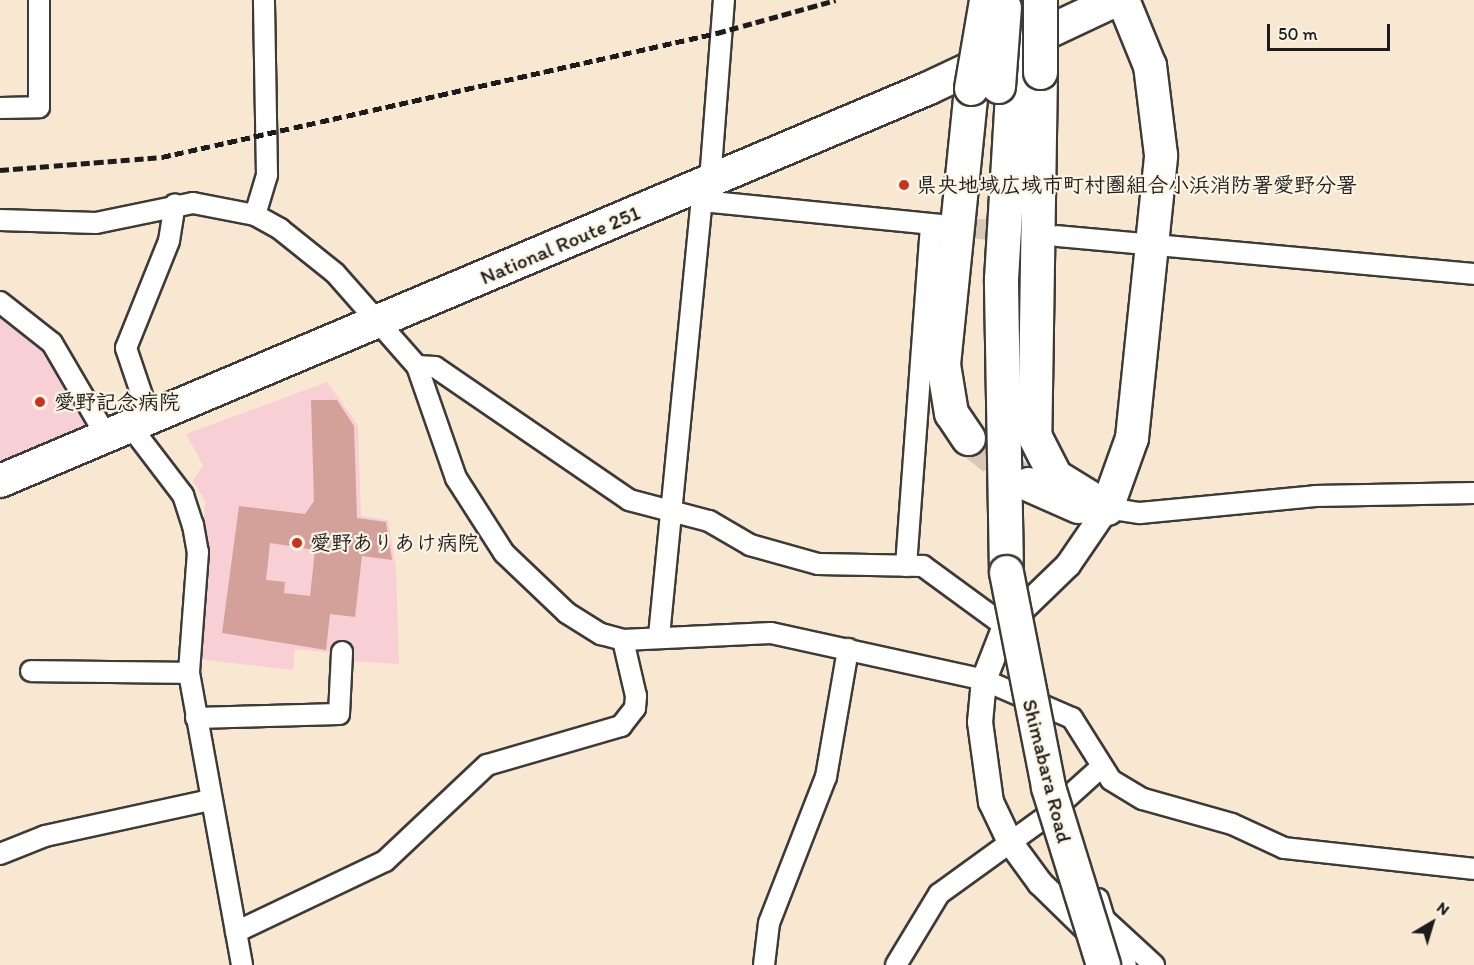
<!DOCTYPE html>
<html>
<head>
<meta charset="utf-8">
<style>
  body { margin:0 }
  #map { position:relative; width:1474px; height:965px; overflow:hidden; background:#f8e8d1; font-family:Itim,"Klee One",sans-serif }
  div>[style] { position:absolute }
  .built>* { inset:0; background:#f7cfd5 }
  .building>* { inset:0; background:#d3a199 }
  .minor-tunnel>* { height:20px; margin-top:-10px; transform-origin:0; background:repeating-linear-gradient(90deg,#d7c9b6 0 20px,transparent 0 30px) }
  .motorway-tunnel>* { height:33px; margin-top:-16.5px; transform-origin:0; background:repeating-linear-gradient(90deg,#d7c9b6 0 33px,transparent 0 49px) }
  .roads { filter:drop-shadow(2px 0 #3d3b37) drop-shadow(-2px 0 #3d3b37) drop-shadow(0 2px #3d3b37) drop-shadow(0 -2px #3d3b37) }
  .minor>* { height:20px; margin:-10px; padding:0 10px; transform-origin:10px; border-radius:10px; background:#fff }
  .tertiary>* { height:24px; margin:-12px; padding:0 12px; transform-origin:12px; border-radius:12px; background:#fff }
  .trunk>* { height:32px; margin:-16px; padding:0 16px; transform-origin:16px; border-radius:16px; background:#fff }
  .motorway>* { height:33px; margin:-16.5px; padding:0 16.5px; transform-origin:16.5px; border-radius:16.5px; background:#fff }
  .rail>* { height:4.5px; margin-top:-2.25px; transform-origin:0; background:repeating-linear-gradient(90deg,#1c1c1c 0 9px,transparent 0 13.5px) }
  .bridges { filter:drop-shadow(2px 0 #3d3b37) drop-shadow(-2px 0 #3d3b37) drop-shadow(0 2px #3d3b37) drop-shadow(0 -2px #3d3b37) }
  .motorway-bridge>* { height:33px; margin:-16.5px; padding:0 16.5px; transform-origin:16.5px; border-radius:16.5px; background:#fff }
  .dots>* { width:16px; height:16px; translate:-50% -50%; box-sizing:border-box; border:3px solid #fcf5e5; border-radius:50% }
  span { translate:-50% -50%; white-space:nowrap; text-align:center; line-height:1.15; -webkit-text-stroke:4.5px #fcf5e5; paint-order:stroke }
  .poi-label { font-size:21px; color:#1c1c1c; font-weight:700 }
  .left { translate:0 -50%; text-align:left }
  .street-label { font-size:21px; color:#1c1c1c }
  .north { position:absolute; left:1402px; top:893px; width:60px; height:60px; -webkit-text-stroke:4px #fcf5e5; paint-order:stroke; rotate:38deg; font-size:16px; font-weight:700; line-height:24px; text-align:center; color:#1c1c1c }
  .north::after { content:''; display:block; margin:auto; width:21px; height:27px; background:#1c1c1c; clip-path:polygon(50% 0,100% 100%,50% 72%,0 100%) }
  .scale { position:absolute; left:1267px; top:24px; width:123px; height:27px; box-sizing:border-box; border:3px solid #1c1c1c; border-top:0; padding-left:8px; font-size:18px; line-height:21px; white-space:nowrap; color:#1c1c1c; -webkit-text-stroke:4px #fcf5e5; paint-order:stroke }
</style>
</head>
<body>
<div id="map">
  <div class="built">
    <i style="clip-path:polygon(0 314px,43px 346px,94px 431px,0 468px)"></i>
    <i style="clip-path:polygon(327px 382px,358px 425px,361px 516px,388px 520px,396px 567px,399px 664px,347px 661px,347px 654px,295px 649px,293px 670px,197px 659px,205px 501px,193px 481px,203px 465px,186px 434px)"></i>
  </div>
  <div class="building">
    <i style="clip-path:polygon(evenodd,311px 400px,337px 400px,354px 426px,357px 518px,386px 522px,392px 560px,362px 556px,355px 617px,330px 614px,326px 650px,222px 633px,239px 506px,305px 514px,314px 501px,311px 400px,270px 543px,315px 550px,310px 596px,284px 593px,285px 582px,266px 580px,270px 543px)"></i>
  </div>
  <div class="minor-tunnel">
    <i style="left:946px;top:226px;width:67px;rotate:5.1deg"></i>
  </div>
  <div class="motorway-tunnel">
    <i style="left:968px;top:438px;width:71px;rotate:38.2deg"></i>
  </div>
  <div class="roads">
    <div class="minor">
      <i style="left:0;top:108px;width:39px;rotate:-1deg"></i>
      <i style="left:39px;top:107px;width:107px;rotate:-90deg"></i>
      <i style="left:710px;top:181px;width:182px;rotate:-85.6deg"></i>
      <i style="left:702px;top:201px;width:240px;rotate:5.7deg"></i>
      <i style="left:255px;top:215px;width:42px;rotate:-73.3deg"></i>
      <i style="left:267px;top:175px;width:175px;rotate:-91deg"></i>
      <i style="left:0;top:220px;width:96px;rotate:1.8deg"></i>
      <i style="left:96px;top:223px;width:99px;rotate:-11.7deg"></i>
      <i style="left:193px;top:203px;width:63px;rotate:11deg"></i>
      <i style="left:255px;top:215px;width:29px;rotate:29deg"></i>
      <i style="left:280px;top:229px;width:70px;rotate:38.7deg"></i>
      <i style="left:335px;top:273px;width:124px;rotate:48.6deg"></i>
      <i style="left:417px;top:366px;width:119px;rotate:70.8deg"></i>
      <i style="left:456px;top:478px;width:89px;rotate:57.4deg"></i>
      <i style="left:504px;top:553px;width:87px;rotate:43.6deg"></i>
      <i style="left:567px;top:613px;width:40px;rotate:32deg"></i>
      <i style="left:601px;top:634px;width:23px;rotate:15deg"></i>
      <i style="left:623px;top:640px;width:148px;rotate:-2.7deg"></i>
      <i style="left:771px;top:633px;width:218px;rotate:12.4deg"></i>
      <i style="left:984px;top:680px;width:96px;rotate:23.4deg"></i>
      <i style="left:1072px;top:718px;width:73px;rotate:57.8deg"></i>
      <i style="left:1111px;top:780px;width:37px;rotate:31deg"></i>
      <i style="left:1143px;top:799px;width:92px;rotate:15.7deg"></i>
      <i style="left:1232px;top:824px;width:57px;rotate:24.8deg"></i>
      <i style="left:1284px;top:848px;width:191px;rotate:6.3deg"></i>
      <i style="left:1057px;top:236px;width:419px;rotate:5.2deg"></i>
      <i style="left:0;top:302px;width:66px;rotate:38.3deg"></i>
      <i style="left:52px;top:343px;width:109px;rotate:59.7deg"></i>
      <i style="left:417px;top:366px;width:18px;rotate:3deg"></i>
      <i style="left:435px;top:367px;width:235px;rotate:34.4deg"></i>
      <i style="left:629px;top:500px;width:83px;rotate:14.7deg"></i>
      <i style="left:709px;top:521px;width:48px;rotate:30.3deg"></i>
      <i style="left:750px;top:545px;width:71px;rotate:15.6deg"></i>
      <i style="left:818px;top:564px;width:105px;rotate:1.1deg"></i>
      <i style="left:923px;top:566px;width:102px;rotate:36.2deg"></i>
      <i style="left:150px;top:419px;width:75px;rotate:-108.7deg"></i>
      <i style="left:126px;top:348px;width:115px;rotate:-68.1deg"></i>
      <i style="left:169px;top:241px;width:37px;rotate:-81deg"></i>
      <i style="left:131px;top:427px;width:86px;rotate:52.6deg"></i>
      <i style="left:183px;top:495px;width:32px;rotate:72deg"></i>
      <i style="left:193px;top:525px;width:27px;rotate:80deg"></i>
      <i style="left:198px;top:552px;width:121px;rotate:94.3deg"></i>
      <i style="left:189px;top:673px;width:297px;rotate:79.7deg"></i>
      <i style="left:1107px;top:508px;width:33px;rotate:9deg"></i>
      <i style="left:1140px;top:513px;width:176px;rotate:-5.5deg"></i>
      <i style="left:1315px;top:496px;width:159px;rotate:-1.1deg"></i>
      <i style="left:906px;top:566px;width:342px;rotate:-85.8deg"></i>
      <i style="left:659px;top:636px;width:437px;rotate:-84.4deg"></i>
      <i style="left:702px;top:201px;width:15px;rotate:-110deg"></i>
      <i style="left:31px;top:671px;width:158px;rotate:0.7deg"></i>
      <i style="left:196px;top:718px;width:143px;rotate:-1.6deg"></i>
      <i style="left:339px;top:714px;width:62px;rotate:-87.2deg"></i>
      <i style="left:0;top:854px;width:48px;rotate:-21.8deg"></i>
      <i style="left:45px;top:836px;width:169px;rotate:-12.3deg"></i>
      <i style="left:1098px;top:899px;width:21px;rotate:73deg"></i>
      <i style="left:1104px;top:919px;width:68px;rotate:42.6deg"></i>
      <i style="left:236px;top:932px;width:165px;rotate:-25.5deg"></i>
      <i style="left:385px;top:861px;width:140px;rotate:-43.3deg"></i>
      <i style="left:487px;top:765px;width:140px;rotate:-16.2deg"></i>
      <i style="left:621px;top:726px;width:23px;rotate:-52deg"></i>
      <i style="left:635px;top:708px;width:12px;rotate:-85deg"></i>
      <i style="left:636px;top:696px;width:57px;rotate:-103.1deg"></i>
      <i style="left:764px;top:965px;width:42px;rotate:-83.2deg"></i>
      <i style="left:769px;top:923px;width:157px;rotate:-68.7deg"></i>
      <i style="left:826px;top:777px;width:130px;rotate:-80.2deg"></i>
      <i style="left:896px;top:965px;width:83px;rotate:-58.8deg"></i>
      <i style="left:939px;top:894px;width:135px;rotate:-35.9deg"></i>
      <i style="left:1048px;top:815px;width:70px;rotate:-42.1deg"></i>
    </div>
    <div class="tertiary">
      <i style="left:1107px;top:508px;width:69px;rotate:124.4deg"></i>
      <i style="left:1068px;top:565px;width:88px;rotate:135.9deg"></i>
      <i style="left:1005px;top:626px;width:58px;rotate:111.3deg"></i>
      <i style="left:984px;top:680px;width:42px;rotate:95.4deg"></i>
      <i style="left:980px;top:722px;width:81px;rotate:82.2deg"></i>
      <i style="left:991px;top:802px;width:44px;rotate:64.6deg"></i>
      <i style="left:1010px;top:842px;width:51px;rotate:53.8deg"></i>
      <i style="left:1040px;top:883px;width:117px;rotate:44.3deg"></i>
    </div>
    <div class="trunk">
      <i style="left:0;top:481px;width:1009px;rotate:-22.93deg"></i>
      <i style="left:929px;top:88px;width:207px;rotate:-25.2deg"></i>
      <i style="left:1107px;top:508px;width:74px;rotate:-70.3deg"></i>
      <i style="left:1132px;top:438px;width:284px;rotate:-84.1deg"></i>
      <i style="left:1161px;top:155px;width:90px;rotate:-97deg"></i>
      <i style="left:1150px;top:66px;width:71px;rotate:-112.2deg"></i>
    </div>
    <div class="motorway">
      <i style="left:1040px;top:72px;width:363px;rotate:90.9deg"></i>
      <i style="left:1034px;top:435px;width:46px;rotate:62.9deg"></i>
      <i style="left:1055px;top:476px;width:61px;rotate:31.6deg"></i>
      <i style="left:968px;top:438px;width:30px;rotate:-124deg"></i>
      <i style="left:951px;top:413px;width:50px;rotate:-99.3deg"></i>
      <i style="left:943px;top:364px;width:277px;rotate:-84.2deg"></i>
      <i style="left:1028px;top:484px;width:55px;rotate:23.7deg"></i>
      <i style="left:1006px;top:572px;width:293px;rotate:-91deg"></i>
      <i style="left:1001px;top:279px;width:204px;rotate:-86.6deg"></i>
    </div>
  </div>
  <div class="rail">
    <i style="left:0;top:170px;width:163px;rotate:-4.6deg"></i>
    <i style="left:162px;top:157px;width:569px;rotate:-12.59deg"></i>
    <i style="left:717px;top:33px;width:123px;rotate:-15.5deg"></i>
  </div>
  <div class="bridges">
    <div class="motorway-bridge">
      <i style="left:1040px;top:0;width:72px;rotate:90deg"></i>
      <i style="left:998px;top:86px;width:79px;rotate:-85.7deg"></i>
      <i style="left:971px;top:88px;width:89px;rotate:-80.3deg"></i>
      <i style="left:1006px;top:572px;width:219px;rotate:78.9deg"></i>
      <i style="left:1048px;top:787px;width:186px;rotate:72.8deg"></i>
    </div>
  </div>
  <div class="dots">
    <i style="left:904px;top:185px;background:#c8321e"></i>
    <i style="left:40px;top:402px;background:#c8321e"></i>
    <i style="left:297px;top:543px;background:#c8321e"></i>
  </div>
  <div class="poi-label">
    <span class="left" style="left:916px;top:185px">県央地域広域市町村圏組合小浜消防署愛野分署</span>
    <span class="left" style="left:54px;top:402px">愛野記念病院</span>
    <span class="left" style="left:310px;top:543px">愛野ありあけ病院</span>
  </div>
  <div class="street-label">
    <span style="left:560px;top:245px;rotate:-23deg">National Route 251</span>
    <span style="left:1047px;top:771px;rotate:76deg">Shimabara Road</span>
  </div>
  <div class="north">N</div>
  <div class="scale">50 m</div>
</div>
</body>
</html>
